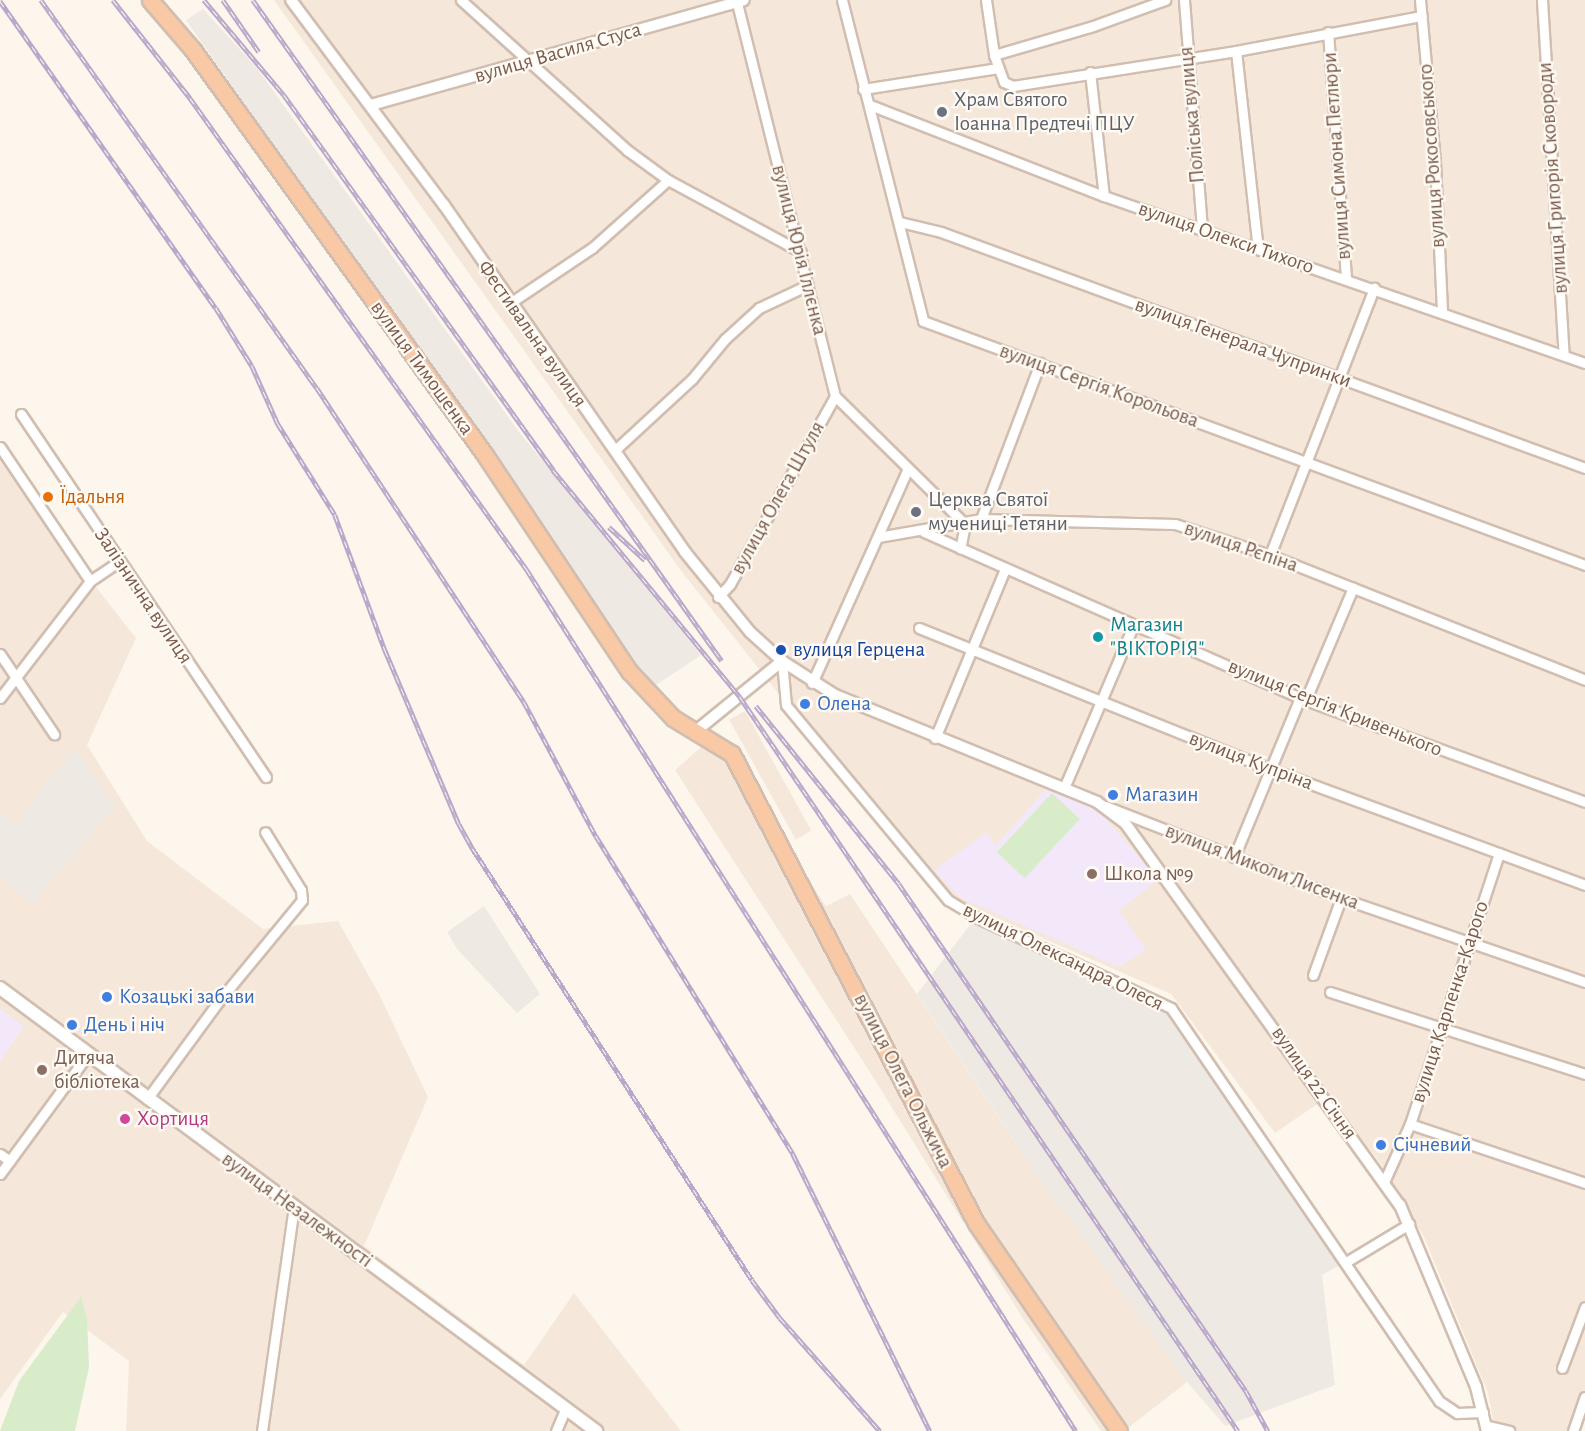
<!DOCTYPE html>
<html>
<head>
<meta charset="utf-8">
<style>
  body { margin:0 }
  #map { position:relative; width:1585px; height:1431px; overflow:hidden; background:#fdf6ec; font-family:"Alegreya Sans",sans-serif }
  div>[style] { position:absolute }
  .residential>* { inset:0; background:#f5e8da; transform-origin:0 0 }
  .industrial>* { inset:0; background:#efe9e4 }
  .education>* { inset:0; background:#f3e8fa }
  .green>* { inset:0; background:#d8ecc9; transform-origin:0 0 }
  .roads { filter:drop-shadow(2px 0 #d1beb0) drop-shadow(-2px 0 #d1beb0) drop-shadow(0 2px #d1beb0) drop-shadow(0 -2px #d1beb0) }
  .minor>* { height:9px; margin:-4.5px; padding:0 4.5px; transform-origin:4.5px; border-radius:4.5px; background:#fff }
  .tertiary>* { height:10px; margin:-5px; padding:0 5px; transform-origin:5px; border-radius:5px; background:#fff }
  .secondary>* { height:12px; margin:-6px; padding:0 6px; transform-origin:6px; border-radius:6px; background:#fff }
  .trunk>* { height:15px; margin:-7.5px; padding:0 7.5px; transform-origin:7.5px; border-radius:7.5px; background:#f9c8a4 }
  .rail>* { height:4.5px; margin-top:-2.25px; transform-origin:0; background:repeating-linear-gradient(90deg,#fffaf3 0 7px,#b9a8c9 0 14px); box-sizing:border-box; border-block:2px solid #b9a8c9 }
  .dots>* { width:16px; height:16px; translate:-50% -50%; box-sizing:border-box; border:3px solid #fffaf3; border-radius:50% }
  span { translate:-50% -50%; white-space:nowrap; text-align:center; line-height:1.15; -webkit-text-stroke:4.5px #fffaf3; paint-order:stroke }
  .street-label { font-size:21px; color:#7a5c4d }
  .worship-label { font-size:21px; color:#5b616d }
  .left { translate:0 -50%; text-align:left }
  .food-label { font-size:21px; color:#c56008 }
  .culture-label { font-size:21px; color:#0d838f }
  .transit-label { font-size:21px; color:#164399 }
  .shop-label { font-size:21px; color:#366cbe }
  .education-label { font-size:21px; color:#785e54 }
  .hotel-label { font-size:21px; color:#b23c85 }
</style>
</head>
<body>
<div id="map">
  <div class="residential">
    <i style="clip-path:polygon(274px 0,1585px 0,1585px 1416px,1577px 1431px,1495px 1431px,1488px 1393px,1424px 1237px,1381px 1164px,1329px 1096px,1275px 1133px,1171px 994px,953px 899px,798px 718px,682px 572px)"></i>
    <i style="clip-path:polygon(0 443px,99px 591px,136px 638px,87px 745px,147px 841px,263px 929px,338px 921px,379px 994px,428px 1097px,364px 1246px,524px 1365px,574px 1293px,681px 1431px,126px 1431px,129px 1361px,63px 1312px,0 1399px)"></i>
    <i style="left:745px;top:711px;width:137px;height:18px;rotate:61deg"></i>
    <i style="clip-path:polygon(707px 742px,725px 752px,826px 906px,850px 894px,1039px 1178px,1187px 1382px,1124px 1431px,1101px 1431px,1022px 1317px,868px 1069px,675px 770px)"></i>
  </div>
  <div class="industrial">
    <i style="clip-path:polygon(203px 9px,256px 67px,519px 432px,701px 655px,653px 687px,186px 20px)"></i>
    <i style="clip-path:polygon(74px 747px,115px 806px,33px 903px,0 878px,0 813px,17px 823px)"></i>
    <i style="clip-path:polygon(484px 906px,540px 994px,517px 1013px,457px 949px,447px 932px)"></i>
    <i style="clip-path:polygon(976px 917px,1160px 1000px,1346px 1262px,1322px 1275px,1335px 1385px,1225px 1426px,1187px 1382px,1039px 1178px,917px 994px)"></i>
  </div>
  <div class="education">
    <i style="clip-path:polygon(1049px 786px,1095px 807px,1159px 879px,1119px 911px,1146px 950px,1119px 967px,961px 898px,934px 870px,986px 833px,996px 845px)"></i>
    <i style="clip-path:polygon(0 1009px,24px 1026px,0 1062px)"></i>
  </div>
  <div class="green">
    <i style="left:1052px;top:793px;width:38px;height:81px;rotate:43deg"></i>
    <i style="clip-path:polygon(81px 1297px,87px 1318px,89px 1367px,75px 1431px,0 1431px,19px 1381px)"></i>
  </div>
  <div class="roads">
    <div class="minor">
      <i style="left:461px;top:0;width:224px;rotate:42.1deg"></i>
      <i style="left:627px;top:150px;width:51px;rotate:36.2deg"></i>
      <i style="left:668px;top:180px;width:151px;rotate:28.4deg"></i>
      <i style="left:842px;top:0;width:331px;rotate:75.8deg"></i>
      <i style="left:923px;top:321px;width:706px;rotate:20.23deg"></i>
      <i style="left:986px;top:0;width:56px;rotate:81.7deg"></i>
      <i style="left:994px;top:55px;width:29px;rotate:70deg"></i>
      <i style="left:1004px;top:82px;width:10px;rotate:24deg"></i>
      <i style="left:1013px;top:86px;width:226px;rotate:-8.9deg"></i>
      <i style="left:1236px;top:51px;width:189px;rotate:-10.7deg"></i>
      <i style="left:1184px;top:0;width:230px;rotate:85.5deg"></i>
      <i style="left:1420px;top:0;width:163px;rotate:84.7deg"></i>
      <i style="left:1435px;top:162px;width:149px;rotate:87.3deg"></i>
      <i style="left:1542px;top:0;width:356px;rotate:86.5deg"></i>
      <i style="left:737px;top:3px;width:405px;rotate:76deg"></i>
      <i style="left:835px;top:396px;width:182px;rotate:44.6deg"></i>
      <i style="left:965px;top:524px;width:25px;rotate:101deg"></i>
      <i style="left:1328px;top:32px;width:248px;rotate:85.8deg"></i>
      <i style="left:1236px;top:51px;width:199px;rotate:83.7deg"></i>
      <i style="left:994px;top:55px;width:103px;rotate:-16.3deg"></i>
      <i style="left:1093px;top:26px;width:77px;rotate:-19.9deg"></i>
      <i style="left:1090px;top:72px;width:125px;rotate:83.6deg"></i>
      <i style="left:863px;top:89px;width:137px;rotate:-8.8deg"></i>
      <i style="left:870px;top:105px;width:251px;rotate:21.3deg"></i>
      <i style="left:1104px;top:196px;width:509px;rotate:19.15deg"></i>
      <i style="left:900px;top:222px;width:42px;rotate:13.7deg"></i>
      <i style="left:941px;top:232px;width:686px;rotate:20.13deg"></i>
      <i style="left:510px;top:303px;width:99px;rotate:-33.9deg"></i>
      <i style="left:592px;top:248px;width:102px;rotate:-41.8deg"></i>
      <i style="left:21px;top:414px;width:438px;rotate:56deg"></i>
      <i style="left:0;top:447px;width:161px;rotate:56.1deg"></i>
      <i style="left:615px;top:450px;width:105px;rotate:-42.7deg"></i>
      <i style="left:692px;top:379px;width:52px;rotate:-50.5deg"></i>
      <i style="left:725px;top:339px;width:46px;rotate:-42.4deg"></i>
      <i style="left:759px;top:308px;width:54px;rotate:-25.1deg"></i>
      <i style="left:981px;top:519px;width:167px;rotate:-69.3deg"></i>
      <i style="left:924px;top:532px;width:411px;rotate:23.8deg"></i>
      <i style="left:1300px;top:698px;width:303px;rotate:20deg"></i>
      <i style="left:878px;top:537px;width:105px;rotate:-9.9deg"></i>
      <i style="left:981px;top:519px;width:194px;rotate:1.5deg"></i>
      <i style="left:1175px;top:524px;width:100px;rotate:18.1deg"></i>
      <i style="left:1270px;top:555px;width:339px;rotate:21.6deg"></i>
      <i style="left:1270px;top:555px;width:287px;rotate:-68.7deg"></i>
      <i style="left:718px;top:597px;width:18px;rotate:-47deg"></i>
      <i style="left:730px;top:584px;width:215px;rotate:-60.8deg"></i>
      <i style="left:919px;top:628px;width:378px;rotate:21.9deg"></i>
      <i style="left:1270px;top:769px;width:336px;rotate:20.2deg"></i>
      <i style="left:0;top:654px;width:97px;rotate:56deg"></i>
      <i style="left:782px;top:661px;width:44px;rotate:84.8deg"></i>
      <i style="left:786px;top:705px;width:254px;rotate:50.3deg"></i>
      <i style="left:948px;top:900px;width:33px;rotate:31deg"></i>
      <i style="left:976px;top:917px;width:215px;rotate:25deg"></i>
      <i style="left:1171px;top:1008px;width:476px;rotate:55.7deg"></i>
      <i style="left:1439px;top:1401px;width:22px;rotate:34deg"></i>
      <i style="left:1457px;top:1413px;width:26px;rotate:-2deg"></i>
      <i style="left:812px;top:683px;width:232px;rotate:-65.9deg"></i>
      <i style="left:0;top:698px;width:148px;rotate:-52.4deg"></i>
      <i style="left:90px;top:581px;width:36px;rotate:-34deg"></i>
      <i style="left:1306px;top:699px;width:121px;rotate:-67.1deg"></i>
      <i style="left:935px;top:738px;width:183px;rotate:-67.5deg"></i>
      <i style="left:1064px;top:788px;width:178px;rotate:-66.9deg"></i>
      <i style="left:1105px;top:806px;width:253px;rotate:21.3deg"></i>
      <i style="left:1341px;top:898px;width:258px;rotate:19deg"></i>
      <i style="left:1234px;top:857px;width:172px;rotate:-67.5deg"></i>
      <i style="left:1313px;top:975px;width:82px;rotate:-70deg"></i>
      <i style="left:1330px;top:992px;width:268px;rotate:17.8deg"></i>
      <i style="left:147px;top:1099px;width:120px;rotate:-53.8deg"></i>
      <i style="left:218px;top:1002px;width:132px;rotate:-50.5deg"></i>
      <i style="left:302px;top:900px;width:10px;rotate:-96deg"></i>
      <i style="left:301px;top:890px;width:68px;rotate:-121.8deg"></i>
      <i style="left:1410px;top:1124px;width:185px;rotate:18.6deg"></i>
      <i style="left:0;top:1154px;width:12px;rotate:35deg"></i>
      <i style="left:0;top:1174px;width:150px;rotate:-53.7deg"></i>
      <i style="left:1384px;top:1182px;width:64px;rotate:-65.9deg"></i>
      <i style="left:1410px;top:1124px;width:285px;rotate:-71.8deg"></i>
      <i style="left:1346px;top:1262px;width:74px;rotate:-31.1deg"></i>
      <i style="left:1562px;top:1368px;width:65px;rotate:-69.3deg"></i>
      <i style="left:1488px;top:1426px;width:22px;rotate:13deg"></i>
      <i style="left:262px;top:1431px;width:226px;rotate:-81.9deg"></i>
      <i style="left:556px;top:1431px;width:23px;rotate:-67deg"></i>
      <i style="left:1573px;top:1431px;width:36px;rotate:-71deg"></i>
    </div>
    <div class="tertiary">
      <i style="left:291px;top:0;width:256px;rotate:53.3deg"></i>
      <i style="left:444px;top:205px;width:422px;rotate:55.2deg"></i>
      <i style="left:685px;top:552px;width:103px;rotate:50.9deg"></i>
      <i style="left:750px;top:632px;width:43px;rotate:42.2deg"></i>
      <i style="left:782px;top:661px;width:63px;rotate:32.7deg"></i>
      <i style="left:835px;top:695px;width:283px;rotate:22.2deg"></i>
      <i style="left:1097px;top:802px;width:35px;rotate:37deg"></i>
      <i style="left:1125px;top:823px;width:471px;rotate:54.3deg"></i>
      <i style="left:1400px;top:1205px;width:197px;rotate:67.3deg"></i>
      <i style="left:1476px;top:1387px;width:45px;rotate:76deg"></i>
      <i style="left:371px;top:105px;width:387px;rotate:-15.7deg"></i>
      <i style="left:696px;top:731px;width:111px;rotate:-39.1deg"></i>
    </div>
    <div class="secondary">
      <i style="left:0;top:988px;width:743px;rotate:36.62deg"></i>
    </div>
    <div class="trunk">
      <i style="left:150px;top:0;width:66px;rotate:49.3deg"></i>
      <i style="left:193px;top:50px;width:499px;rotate:54.2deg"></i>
      <i style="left:485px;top:455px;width:260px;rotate:56.3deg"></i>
      <i style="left:629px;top:671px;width:64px;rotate:46.9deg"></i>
      <i style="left:673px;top:718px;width:69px;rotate:31.4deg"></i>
      <i style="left:732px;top:754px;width:529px;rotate:62.51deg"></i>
      <i style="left:976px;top:1223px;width:252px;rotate:55.5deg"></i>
    </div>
  </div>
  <div class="rail">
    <i style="left:41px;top:0;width:476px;rotate:54.6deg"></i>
    <i style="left:317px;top:388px;width:376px;rotate:56.6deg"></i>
    <i style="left:524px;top:702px;width:152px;rotate:61.8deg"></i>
    <i style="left:596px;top:836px;width:374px;rotate:58.2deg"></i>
    <i style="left:793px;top:1154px;width:309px;rotate:63.7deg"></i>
    <i style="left:113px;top:0;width:125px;rotate:51.8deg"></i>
    <i style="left:190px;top:98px;width:580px;rotate:54.47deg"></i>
    <i style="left:527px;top:570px;width:1021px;rotate:57.48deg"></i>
    <i style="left:204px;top:0;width:124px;rotate:49.9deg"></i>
    <i style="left:284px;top:95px;width:462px;rotate:54.3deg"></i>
    <i style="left:553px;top:470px;width:294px;rotate:50.5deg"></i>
    <i style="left:740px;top:697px;width:887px;rotate:55.84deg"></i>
    <i style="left:223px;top:0;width:63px;rotate:55.3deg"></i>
    <i style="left:253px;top:0;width:810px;rotate:54.64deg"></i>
    <i style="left:0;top:1px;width:375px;rotate:54.9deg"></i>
    <i style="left:216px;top:308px;width:68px;rotate:58.2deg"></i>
    <i style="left:252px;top:366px;width:64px;rotate:65.9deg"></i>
    <i style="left:278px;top:424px;width:107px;rotate:57.9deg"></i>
    <i style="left:335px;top:515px;width:144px;rotate:69.7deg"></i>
    <i style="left:385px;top:650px;width:189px;rotate:67deg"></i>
    <i style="left:459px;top:824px;width:29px;rotate:61deg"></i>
    <i style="left:473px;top:849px;width:513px;rotate:57.08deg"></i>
    <i style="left:752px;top:1280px;width:47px;rotate:53.6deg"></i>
    <i style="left:780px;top:1318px;width:151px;rotate:48.5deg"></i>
    <i style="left:609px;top:527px;width:49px;rotate:42.5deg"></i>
    <i style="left:756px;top:706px;width:228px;rotate:51.2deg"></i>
    <i style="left:899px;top:884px;width:614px;rotate:55.61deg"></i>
    <i style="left:1246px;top:1391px;width:46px;rotate:61.2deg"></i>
  </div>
  <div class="dots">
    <i style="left:942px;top:112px;background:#6b7280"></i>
    <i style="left:48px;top:497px;background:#e8710a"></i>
    <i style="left:916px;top:512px;background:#6b7280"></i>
    <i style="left:1098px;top:637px;background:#0f9aa8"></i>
    <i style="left:781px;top:650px;background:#1a4fb4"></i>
    <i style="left:805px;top:704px;background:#3f7fe0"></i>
    <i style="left:1113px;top:795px;background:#3f7fe0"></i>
    <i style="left:1092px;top:874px;background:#8d6e63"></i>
    <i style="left:107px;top:997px;background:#3f7fe0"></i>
    <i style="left:72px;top:1025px;background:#3f7fe0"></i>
    <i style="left:42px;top:1070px;background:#8d6e63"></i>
    <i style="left:125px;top:1119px;background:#d1479c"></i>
    <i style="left:1381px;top:1145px;background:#3f7fe0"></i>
  </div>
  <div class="street-label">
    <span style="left:558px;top:53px;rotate:-16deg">вулиця Василя Стуса</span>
    <span style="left:1192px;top:115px;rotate:-95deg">Поліська вулиця</span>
    <span style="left:1337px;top:156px;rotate:-94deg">вулиця Симона Петлюри</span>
    <span style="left:1432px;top:156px;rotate:-94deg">вулиця Рокосовського</span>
    <span style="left:1553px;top:178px;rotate:-94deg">вулиця Григорія Сковороди</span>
    <span style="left:1226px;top:238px;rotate:19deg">вулиця Олекси Тихого</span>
    <span style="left:799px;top:250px;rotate:76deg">вулиця Юрія Іллєнка</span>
    <span style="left:532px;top:334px;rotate:55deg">Фестивальна вулиця</span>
    <span style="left:1243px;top:343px;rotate:20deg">вулиця Генерала Чупринки</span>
    <span style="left:422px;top:368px;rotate:54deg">вулиця Тимошенка</span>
    <span style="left:1099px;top:386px;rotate:20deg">вулиця Сергія Корольова</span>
    <span style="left:778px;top:498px;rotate:-61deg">вулиця Олега Штуля</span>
    <span style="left:1241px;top:547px;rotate:19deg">вулиця Рєпіна</span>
    <span style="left:143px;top:596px;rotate:56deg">Залізнична вулиця</span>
    <span style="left:1335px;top:708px;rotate:22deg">вулиця Сергія Кривенького</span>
    <span style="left:1251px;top:761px;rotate:21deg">вулиця Купріна</span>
    <span style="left:1262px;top:867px;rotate:21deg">вулиця Миколи Лисенка</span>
    <span style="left:1063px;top:957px;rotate:26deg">вулиця Олександра Олеся</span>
    <span style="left:1450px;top:1002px;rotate:-72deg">вулиця Карпенка-Карого</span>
    <span style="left:903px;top:1081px;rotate:63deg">вулиця Олега Ольжича</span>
    <span style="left:1314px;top:1083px;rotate:55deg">вулиця 22 Січня</span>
    <span style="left:297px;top:1210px;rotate:36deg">вулиця Незалежності</span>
  </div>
  <div class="worship-label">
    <span class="left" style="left:954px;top:112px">Храм Святого<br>Іоанна Предтечі ПЦУ</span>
    <span class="left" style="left:928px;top:512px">Церква Святої<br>мучениці Тетяни</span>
  </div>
  <div class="food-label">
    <span class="left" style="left:60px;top:497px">Їдальня</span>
  </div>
  <div class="culture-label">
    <span class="left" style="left:1110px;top:637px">Магазин<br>"ВІКТОРІЯ"</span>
  </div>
  <div class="transit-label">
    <span class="left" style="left:793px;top:650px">вулиця Герцена</span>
  </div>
  <div class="shop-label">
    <span class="left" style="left:817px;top:704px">Олена</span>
    <span class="left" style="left:1125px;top:795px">Магазин</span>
    <span class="left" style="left:119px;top:997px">Козацькі забави</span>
    <span class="left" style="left:84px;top:1025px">День і ніч</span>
    <span class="left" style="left:1393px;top:1145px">Січневий</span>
  </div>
  <div class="education-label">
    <span class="left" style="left:1104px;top:874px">Школа №9</span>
    <span class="left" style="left:54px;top:1070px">Дитяча<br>бібліотека</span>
  </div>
  <div class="hotel-label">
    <span class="left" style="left:137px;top:1119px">Хортиця</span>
  </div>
</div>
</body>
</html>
